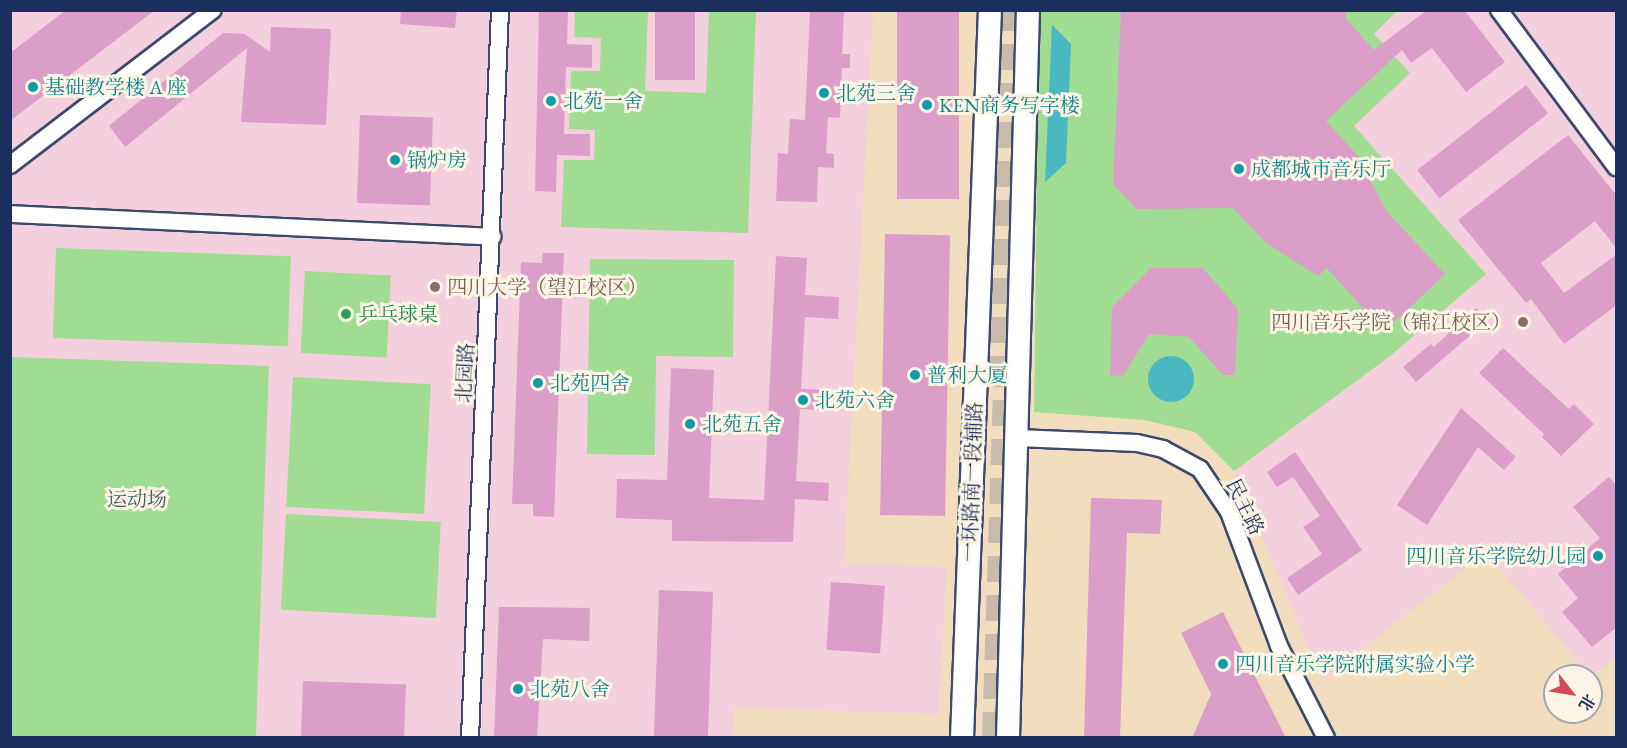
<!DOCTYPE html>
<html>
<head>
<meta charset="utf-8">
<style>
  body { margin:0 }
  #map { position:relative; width:1627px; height:748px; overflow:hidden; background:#f2debf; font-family:"EB Garamond","Noto Serif SC",serif }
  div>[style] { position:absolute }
  .built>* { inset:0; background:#f4cfdd }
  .green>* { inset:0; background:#a0dc91; transform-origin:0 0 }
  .water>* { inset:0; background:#49b8c0 }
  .round { border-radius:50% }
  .building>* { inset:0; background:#da9ec8; transform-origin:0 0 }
  .primary-tunnel>* { height:26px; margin-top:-13px; transform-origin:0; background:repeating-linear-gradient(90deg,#c7bbac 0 26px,transparent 0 39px) }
  .roads { filter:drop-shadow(2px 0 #3b496d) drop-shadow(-2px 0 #3b496d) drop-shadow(0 2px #3b496d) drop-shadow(0 -2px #3b496d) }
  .street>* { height:16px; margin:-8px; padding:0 8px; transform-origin:8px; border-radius:8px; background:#fff }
  .secondary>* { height:22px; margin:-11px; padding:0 11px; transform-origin:11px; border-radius:11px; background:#fff }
  .dots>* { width:16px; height:16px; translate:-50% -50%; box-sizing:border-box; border:3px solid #fcf5e5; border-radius:50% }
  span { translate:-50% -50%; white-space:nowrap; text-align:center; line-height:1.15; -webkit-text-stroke:6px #fcf5e5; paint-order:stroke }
  .culture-label { font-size:20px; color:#0d838f }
  .left { translate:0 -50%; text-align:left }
  .right { translate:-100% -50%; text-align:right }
  .education-label { font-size:20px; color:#785e54 }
  .leisure-label { font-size:20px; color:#27864d }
  .street-label { font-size:20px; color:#1b2f5e }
  .park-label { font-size:20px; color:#3c5a6b }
  .frame { position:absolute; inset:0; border:12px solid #1b2f5e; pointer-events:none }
  .north { position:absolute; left:1543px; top:664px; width:60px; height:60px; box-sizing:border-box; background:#fcf5e5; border:2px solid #a2a6af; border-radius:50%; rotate:121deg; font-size:16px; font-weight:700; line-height:24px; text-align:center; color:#1b2f5e }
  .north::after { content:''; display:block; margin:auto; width:21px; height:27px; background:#d1495b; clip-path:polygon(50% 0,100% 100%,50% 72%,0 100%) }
</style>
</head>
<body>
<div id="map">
  <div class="built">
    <i style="clip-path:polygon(10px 11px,873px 11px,844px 563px,947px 567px,938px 714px,734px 708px,732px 738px,11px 737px)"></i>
    <i style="clip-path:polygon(1397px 11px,1616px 11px,1616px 658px,1591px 676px,1486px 552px,1322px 680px,1234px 471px,1389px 357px,1486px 274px,1354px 126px,1410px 73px,1374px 34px)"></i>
  </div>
  <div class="green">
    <i style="clip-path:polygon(575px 10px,648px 11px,645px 91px,706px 93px,709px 11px,756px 11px,748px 233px,561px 227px,564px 160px,594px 160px,595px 130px,569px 129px,571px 71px,600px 71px,601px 38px,574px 37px)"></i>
    <i style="clip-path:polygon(1039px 11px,1397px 11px,1374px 34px,1410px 73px,1354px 126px,1486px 274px,1389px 357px,1234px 471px,1195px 432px,1145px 420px,1034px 412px)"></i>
    <i style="left:56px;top:248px;width:235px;height:90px;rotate:2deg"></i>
    <i style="clip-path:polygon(590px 259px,734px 260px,733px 357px,656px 356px,655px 455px,587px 454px)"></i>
    <i style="left:305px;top:271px;width:86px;height:82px;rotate:3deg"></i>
    <i style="left:11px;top:357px;width:258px;height:380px;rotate:2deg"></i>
    <i style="left:293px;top:377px;width:138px;height:130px;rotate:3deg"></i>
    <i style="left:286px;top:514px;width:155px;height:96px;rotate:3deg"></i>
  </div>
  <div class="water">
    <i style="clip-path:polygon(1052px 25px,1071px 44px,1066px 163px,1045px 182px)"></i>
    <i class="round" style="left:1148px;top:356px;width:46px;height:46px"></i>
  </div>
  <div class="building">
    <i style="clip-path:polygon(66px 10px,155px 10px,10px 121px,10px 53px)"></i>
    <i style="clip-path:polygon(401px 10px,457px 10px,455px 28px,400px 24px)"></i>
    <i style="clip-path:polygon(539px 10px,568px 10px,567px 44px,592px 45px,592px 68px,566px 67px,564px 134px,590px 134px,590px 156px,557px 155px,556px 192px,535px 191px)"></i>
    <i style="left:655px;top:10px;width:40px;height:70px"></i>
    <i style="clip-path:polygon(810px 10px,844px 10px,842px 54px,850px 54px,850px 68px,842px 68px,840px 118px,828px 117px,826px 153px,834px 154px,834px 168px,818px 167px,817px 202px,776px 201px,778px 153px,788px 154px,790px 119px,805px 120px)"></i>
    <i style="left:897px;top:10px;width:62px;height:189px"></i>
    <i style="clip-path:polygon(1121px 10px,1346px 10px,1346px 19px,1374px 50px,1427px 10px,1464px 10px,1505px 62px,1466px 92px,1432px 48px,1411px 63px,1402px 50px,1326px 121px,1357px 155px,1387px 212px,1445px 274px,1384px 332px,1327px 268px,1318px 276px,1266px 243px,1233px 208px,1137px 209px,1113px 184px)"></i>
    <i style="clip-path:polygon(271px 27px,331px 29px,326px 125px,241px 122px,247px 48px,125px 147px,109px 126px,223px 33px,245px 34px,270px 52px)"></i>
    <i style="left:1526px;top:85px;width:36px;height:138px;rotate:52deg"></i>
    <i style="left:360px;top:115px;width:73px;height:88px;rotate:2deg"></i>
    <i style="clip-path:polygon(1568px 135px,1617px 196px,1617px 249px,1595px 221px,1541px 263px,1564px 293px,1617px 254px,1617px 305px,1564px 344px,1531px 299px,1526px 303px,1458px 220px)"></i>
    <i style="left:885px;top:234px;width:65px;height:281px;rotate:1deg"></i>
    <i style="clip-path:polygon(543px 253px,564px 253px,554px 517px,533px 516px,533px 504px,512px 504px,521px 262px,542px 263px)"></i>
    <i style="clip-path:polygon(776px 256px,807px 258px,805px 295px,839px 297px,838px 319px,805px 317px,801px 389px,836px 390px,835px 411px,800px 409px,796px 481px,829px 483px,828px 501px,795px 499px,793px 542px,672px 541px,672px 520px,616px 518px,617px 479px,667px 480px,671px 368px,714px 370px,709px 498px,764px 500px)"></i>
    <i style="clip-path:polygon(1151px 268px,1203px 268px,1238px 309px,1235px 375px,1223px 375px,1189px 337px,1149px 334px,1123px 376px,1110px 375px,1112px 307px)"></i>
    <i style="clip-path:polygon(1476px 308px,1488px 320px,1416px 382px,1403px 367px,1431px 344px,1434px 347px)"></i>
    <i style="clip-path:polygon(1503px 348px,1569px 409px,1574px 404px,1594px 424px,1561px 456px,1542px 437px,1544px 434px,1479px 373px)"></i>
    <i style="clip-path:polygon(1461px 408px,1516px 457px,1504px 470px,1478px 447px,1427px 525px,1397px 505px)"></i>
    <i style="clip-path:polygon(1295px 452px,1362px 550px,1298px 595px,1287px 578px,1322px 554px,1303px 527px,1320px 516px,1293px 477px,1277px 487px,1267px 472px)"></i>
    <i style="clip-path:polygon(1609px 477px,1617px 486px,1617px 627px,1592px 647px,1562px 612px,1578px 598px,1558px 574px,1600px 538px,1573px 507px)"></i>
    <i style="clip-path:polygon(1091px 498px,1162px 500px,1160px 534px,1127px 533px,1120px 738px,1084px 738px)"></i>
    <i style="left:831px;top:582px;width:54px;height:68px;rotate:4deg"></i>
    <i style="left:659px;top:590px;width:54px;height:148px;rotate:2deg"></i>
    <i style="clip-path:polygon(499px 607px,590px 608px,589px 641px,543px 639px,537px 738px,494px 738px)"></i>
    <i style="clip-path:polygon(1223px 612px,1286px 738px,1192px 738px,1211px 694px,1181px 633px)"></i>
    <i style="left:303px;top:681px;width:103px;height:57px;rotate:2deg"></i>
  </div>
  <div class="primary-tunnel">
    <i style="left:993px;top:382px;width:372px;rotate:-88.3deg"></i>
    <i style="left:995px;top:738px;width:378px;rotate:-88.2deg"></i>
  </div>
  <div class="roads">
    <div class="street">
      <i style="left:1499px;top:10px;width:196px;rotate:53.3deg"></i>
      <i style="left:10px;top:165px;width:255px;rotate:-37.4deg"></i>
      <i style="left:10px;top:214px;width:483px;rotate:2.7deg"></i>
      <i style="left:1017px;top:438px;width:120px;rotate:2.4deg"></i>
      <i style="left:1137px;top:443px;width:27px;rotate:13deg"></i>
      <i style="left:1163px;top:449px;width:42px;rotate:28.4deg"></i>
      <i style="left:1200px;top:469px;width:52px;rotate:56deg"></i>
      <i style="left:1229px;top:512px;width:143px;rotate:69.5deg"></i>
      <i style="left:1279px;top:646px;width:103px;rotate:62.9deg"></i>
      <i style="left:470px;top:738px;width:729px;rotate:-87.64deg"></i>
    </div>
    <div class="secondary">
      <i style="left:962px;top:738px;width:729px;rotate:-87.8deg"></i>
      <i style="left:1008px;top:738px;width:728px;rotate:-88.43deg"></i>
    </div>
  </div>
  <div class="dots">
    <i style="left:33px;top:87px;background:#0f9aa8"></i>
    <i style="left:824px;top:93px;background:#0f9aa8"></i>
    <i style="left:551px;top:101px;background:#0f9aa8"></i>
    <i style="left:927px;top:105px;background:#0f9aa8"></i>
    <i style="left:395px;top:160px;background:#0f9aa8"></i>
    <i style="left:1239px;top:169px;background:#0f9aa8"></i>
    <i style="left:435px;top:287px;background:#8d6e63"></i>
    <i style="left:346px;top:314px;background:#2e9e5b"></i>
    <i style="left:1523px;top:322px;background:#8d6e63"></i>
    <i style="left:915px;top:375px;background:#0f9aa8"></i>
    <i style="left:538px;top:383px;background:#0f9aa8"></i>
    <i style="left:803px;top:400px;background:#0f9aa8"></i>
    <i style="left:690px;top:424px;background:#0f9aa8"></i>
    <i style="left:1598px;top:556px;background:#0f9aa8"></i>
    <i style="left:1223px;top:664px;background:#0f9aa8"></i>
    <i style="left:518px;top:689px;background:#0f9aa8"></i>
  </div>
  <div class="culture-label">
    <span class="left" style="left:45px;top:87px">基础教学楼 A 座</span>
    <span class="left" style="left:836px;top:93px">北苑三舍</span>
    <span class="left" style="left:563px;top:101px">北苑一舍</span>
    <span class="left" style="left:939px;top:105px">KEN商务写字楼</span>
    <span class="left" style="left:407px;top:160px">锅炉房</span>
    <span class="left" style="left:1251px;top:169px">成都城市音乐厅</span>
    <span class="left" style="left:927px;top:375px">普利大厦</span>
    <span class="left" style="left:550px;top:383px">北苑四舍</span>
    <span class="left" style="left:815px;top:400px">北苑六舍</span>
    <span class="left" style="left:702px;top:424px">北苑五舍</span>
    <span class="right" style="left:1586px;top:556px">四川音乐学院幼儿园</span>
    <span class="left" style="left:1235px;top:664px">四川音乐学院附属实验小学</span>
    <span class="left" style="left:530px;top:689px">北苑八舍</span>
  </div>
  <div class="education-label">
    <span class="left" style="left:447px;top:287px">四川大学（望江校区）</span>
    <span class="right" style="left:1511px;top:322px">四川音乐学院（锦江校区）</span>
  </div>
  <div class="leisure-label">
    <span class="left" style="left:358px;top:314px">乒乓球桌</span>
  </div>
  <div class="street-label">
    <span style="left:465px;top:373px;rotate:-87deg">北园路</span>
    <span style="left:972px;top:482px;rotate:-88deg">一环路南一段辅路</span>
    <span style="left:1245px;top:507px;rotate:64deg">民主路</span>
  </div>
  <div class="park-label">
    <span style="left:137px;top:499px">运动场</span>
  </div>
  <div class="frame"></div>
  <div class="north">北</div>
</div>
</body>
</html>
